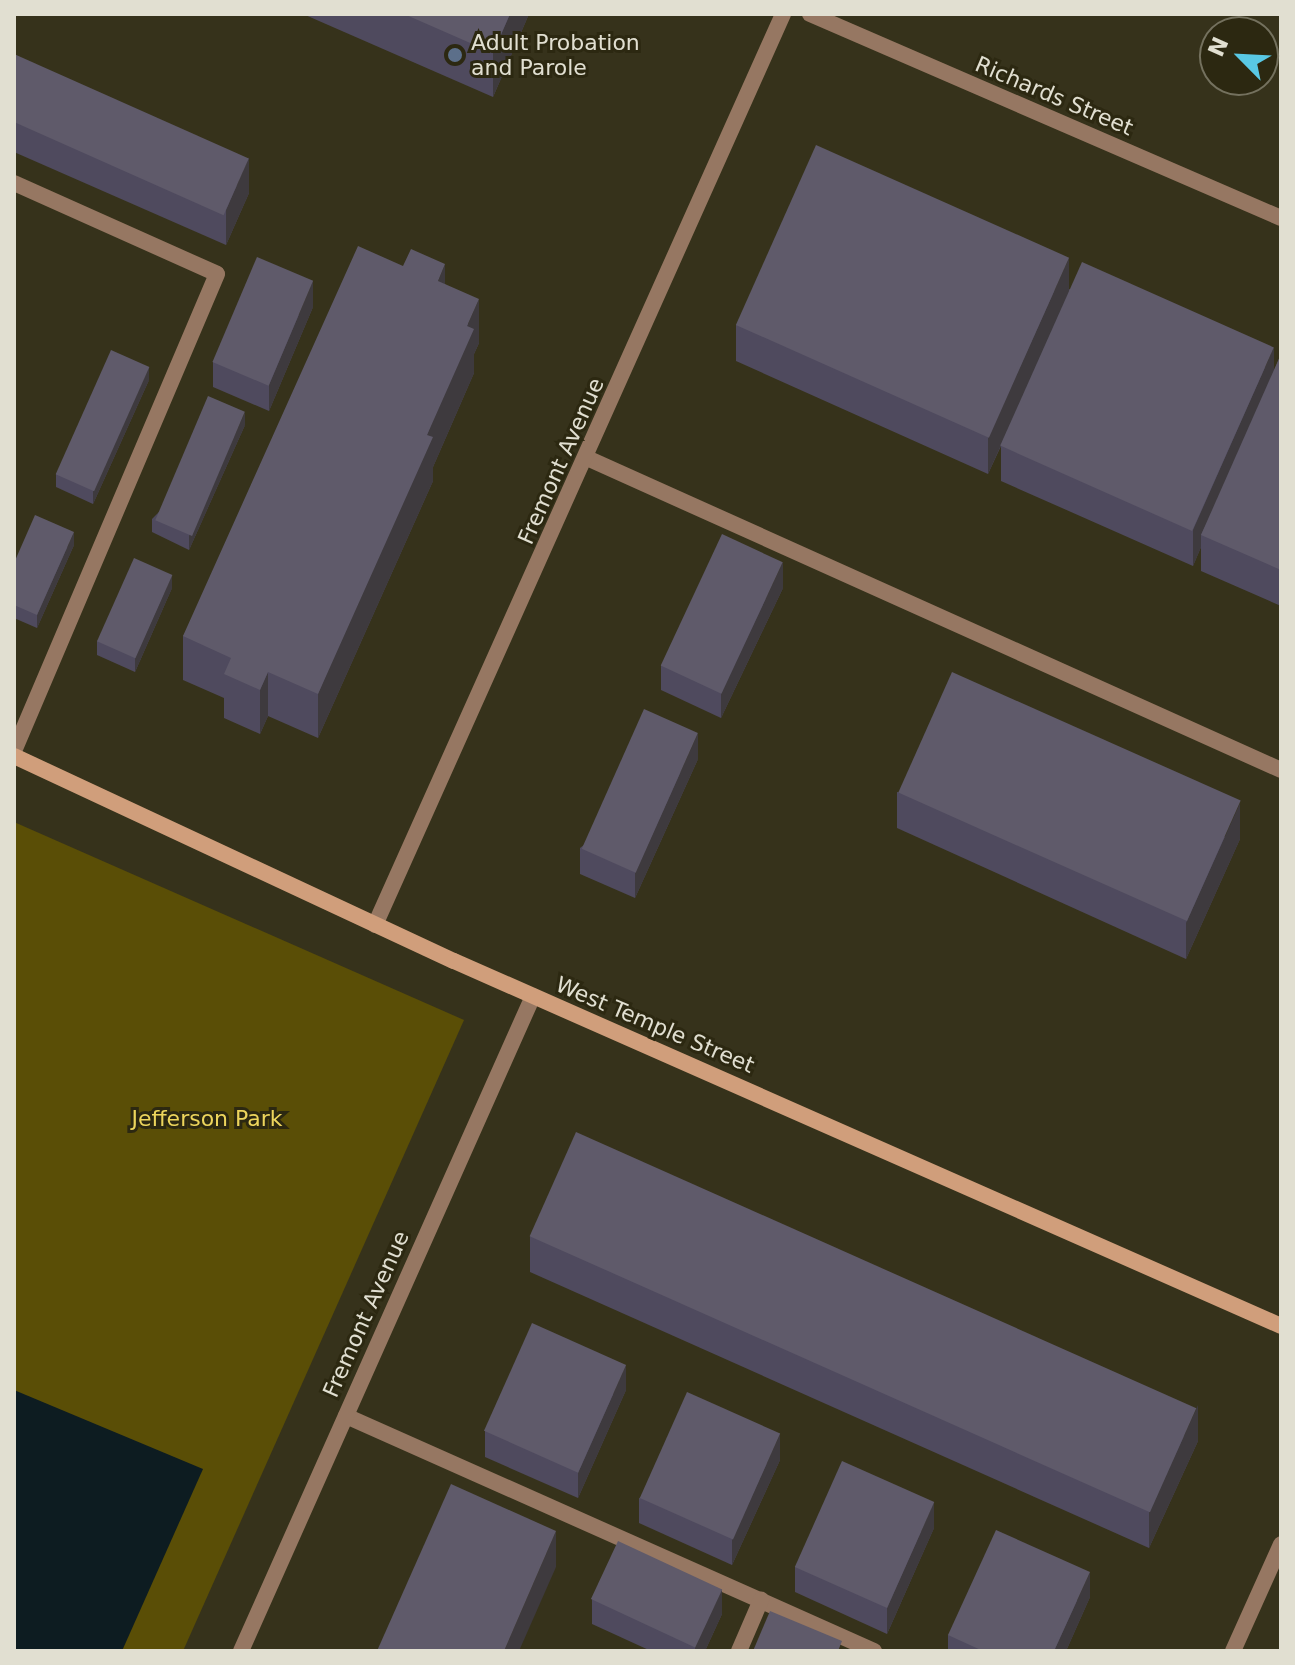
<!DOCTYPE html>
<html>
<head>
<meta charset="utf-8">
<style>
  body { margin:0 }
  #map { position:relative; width:1295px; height:1665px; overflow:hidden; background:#36321b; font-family:"DejaVu Sans",sans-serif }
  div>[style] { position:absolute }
  .green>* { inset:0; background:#5a4e06 }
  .water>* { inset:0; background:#0d1c21 }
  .lane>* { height:16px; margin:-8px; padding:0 8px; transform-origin:8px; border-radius:8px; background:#967762 }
  .street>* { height:16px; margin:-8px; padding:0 8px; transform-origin:8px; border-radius:8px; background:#967762 }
  .secondary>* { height:16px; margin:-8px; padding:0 8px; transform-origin:8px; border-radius:8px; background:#d09e7b }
  .wall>* { inset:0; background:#4f4a5e }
  .shaded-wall>* { inset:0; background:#3e3a3e }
  .building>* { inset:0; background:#5f5a6a; transform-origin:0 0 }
  .dots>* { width:22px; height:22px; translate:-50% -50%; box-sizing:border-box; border:4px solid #2c2811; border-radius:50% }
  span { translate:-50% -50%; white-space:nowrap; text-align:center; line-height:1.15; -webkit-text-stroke:6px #2c2811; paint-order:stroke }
  .poi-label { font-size:22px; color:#e1dfd1 }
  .left { translate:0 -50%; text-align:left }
  .street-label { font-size:22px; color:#e1dfd1 }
  .park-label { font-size:22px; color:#edd55c }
  .frame { position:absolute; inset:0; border:16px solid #e1dfd1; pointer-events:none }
  .north { position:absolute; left:1199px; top:16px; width:80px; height:80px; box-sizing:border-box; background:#2c2811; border:2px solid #74715e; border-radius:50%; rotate:294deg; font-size:22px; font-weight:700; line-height:32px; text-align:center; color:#e1dfd1 }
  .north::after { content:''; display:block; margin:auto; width:28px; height:36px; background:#59c8e4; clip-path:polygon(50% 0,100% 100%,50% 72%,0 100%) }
</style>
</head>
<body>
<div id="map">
  <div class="green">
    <i style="clip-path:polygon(14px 822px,464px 1020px,183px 1651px,14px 1651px)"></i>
  </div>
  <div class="water">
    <i style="clip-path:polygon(14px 1390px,203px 1469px,122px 1651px,14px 1651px)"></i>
  </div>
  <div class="lane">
    <i style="left:14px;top:183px;width:222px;rotate:24.1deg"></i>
    <i style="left:217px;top:274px;width:518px;rotate:113.05deg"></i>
    <i style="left:587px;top:458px;width:761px;rotate:24.21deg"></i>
    <i style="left:346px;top:1416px;width:578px;rotate:23.99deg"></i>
    <i style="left:739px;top:1651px;width:56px;rotate:-66.7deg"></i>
  </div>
  <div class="street">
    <i style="left:810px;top:14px;width:513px;rotate:23.42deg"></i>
    <i style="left:375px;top:925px;width:998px;rotate:-65.87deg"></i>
    <i style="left:241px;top:1651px;width:717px;rotate:-65.97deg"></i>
    <i style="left:1233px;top:1651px;width:117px;rotate:-65.8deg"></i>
  </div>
  <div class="secondary">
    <i style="left:14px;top:756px;width:485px;rotate:25deg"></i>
    <i style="left:454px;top:961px;width:904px;rotate:23.81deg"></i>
  </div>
  <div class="wall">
    <i style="clip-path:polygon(303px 14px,529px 14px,493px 97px)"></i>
    <i style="clip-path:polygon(14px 54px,249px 193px,226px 245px,14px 152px)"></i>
    <i style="clip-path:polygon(445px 284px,479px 343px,474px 354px,474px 373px,433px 467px,433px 481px,318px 738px,268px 716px,260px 734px,224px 718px,224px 698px,183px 680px,183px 636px)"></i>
    <i style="clip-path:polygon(1069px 289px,1274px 371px,1281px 354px,1281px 606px,1201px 571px,1201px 547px,1193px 566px,1001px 481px,1001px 446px,988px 474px,736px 361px,736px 325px)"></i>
    <i style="clip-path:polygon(313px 307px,269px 411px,213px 387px,213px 362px)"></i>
    <i style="clip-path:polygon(149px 380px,93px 504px,56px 487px,56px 474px)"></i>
    <i style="clip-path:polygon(245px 425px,189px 550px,152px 532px,152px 519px)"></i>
    <i style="clip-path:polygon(74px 545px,37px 628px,14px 618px,14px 563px)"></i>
    <i style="clip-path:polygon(172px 588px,135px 672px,97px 655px,97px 641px)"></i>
    <i style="clip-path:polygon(783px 588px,721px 718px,661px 690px,661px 665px)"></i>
    <i style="clip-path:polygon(698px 759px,635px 898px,580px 874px,580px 848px)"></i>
    <i style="clip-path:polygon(897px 792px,1240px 839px,1186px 959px,897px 828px)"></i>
    <i style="clip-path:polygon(530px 1236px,1198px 1441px,1149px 1548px,530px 1272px)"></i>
    <i style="clip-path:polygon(626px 1390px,578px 1498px,485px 1457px,485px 1431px)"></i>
    <i style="clip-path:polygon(780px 1460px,732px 1565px,639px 1523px,639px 1498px)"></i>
    <i style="clip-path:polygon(934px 1528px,887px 1634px,795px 1592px,795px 1567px)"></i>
    <i style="clip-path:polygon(1090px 1597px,1066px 1651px,948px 1651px,948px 1635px)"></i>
    <i style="clip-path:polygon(592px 1599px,722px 1614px,705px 1651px,651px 1651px,592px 1624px)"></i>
  </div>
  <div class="shaded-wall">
    <i style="clip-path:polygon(510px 14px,529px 14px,493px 97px,493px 53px)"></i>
    <i style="clip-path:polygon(249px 157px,249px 193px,226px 245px,226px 210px)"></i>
    <i style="clip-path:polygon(1069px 258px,1069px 294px,988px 474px,988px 438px)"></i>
    <i style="clip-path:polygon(445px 264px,445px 308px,438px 281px)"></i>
    <i style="clip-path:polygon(313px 281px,313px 307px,269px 411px,269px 385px)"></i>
    <i style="clip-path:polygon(479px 299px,479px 343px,474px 354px,474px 373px,433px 467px,433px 481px,318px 738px,318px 694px,427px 435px,467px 326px)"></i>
    <i style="clip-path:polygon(1274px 347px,1274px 382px,1201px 535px,1201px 547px,1193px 566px,1193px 530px)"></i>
    <i style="clip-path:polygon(149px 367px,149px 380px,93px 504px,93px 490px)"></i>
    <i style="clip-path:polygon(245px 412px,245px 425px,189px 550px,189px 536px)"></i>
    <i style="clip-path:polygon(74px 532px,74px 545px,37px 628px,37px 615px)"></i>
    <i style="clip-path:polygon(783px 562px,783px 588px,721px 718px,721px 693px)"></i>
    <i style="clip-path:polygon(172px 575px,172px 588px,135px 672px,135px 658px)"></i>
    <i style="clip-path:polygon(268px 672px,268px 716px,260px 734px,260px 690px)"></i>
    <i style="clip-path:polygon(698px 733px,698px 759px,635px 898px,635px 873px)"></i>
    <i style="clip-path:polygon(1240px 803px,1240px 839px,1186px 959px,1186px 923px)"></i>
    <i style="clip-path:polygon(626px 1365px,626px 1390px,578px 1498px,578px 1473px)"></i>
    <i style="clip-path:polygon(1198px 1405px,1198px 1441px,1149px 1548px,1149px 1512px)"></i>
    <i style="clip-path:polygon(780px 1434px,780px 1460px,732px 1565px,732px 1540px)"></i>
    <i style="clip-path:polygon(934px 1502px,934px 1528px,887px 1634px,887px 1608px)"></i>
    <i style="clip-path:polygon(556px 1531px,556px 1567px,519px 1651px,504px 1651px)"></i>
    <i style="clip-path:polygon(1090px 1572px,1090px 1597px,1066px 1651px,1054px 1651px)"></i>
    <i style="clip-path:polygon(722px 1589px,722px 1614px,705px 1651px,695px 1651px,695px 1646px)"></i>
  </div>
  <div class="building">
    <i style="clip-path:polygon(404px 14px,510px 14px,493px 53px)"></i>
    <i style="left:14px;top:54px;width:257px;height:62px;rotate:24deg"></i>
    <i style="left:816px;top:145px;width:277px;height:197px;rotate:24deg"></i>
    <i style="clip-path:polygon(358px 246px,403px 266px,411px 249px,445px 264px,438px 281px,479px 299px,467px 326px,474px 329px,427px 435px,433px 437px,318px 694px,268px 672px,260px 690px,224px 674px,231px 658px,183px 636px)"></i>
    <i style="left:257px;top:257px;width:61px;height:114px;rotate:23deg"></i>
    <i style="left:1082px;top:262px;width:210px;height:201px;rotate:24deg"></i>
    <i style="left:111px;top:350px;width:42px;height:136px;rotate:24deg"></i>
    <i style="clip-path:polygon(1281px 354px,1281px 570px,1201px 535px)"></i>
    <i style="left:208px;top:396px;width:40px;height:135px;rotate:23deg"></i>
    <i style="clip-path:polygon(35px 515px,74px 532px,37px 615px,14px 605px,14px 563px)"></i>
    <i style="left:722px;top:534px;width:67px;height:145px;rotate:25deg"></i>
    <i style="left:134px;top:558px;width:42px;height:91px;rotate:24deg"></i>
    <i style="left:952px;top:672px;width:316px;height:132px;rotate:24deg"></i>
    <i style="left:644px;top:709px;width:59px;height:153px;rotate:24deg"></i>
    <i style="left:576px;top:1132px;width:679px;height:114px;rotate:24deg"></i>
    <i style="left:532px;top:1323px;width:103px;height:118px;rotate:24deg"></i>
    <i style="left:687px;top:1392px;width:102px;height:116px;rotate:24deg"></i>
    <i style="left:842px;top:1461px;width:101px;height:116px;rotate:24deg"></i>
    <i style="clip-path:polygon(451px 1484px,556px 1531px,504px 1651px,377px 1651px)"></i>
    <i style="clip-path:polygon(996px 1530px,1090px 1572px,1054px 1651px,983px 1651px,948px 1635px)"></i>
    <i style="left:618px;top:1541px;width:115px;height:64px;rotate:25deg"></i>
    <i style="clip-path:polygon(770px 1611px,842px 1641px,838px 1651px,753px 1651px)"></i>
  </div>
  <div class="dots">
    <i style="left:455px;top:55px;background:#5c6f8a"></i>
  </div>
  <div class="poi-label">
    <span class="left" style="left:471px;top:55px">Adult Probation<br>and Parole</span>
  </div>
  <div class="street-label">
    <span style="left:1054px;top:96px;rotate:23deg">Richards Street</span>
    <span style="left:561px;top:461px;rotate:-66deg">Fremont Avenue</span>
    <span style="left:655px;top:1025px;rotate:23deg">West Temple Street</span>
    <span style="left:366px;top:1314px;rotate:-66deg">Fremont Avenue</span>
  </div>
  <div class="park-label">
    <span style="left:207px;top:1119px">Jefferson Park</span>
  </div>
  <div class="frame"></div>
  <div class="north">N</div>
</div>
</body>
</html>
